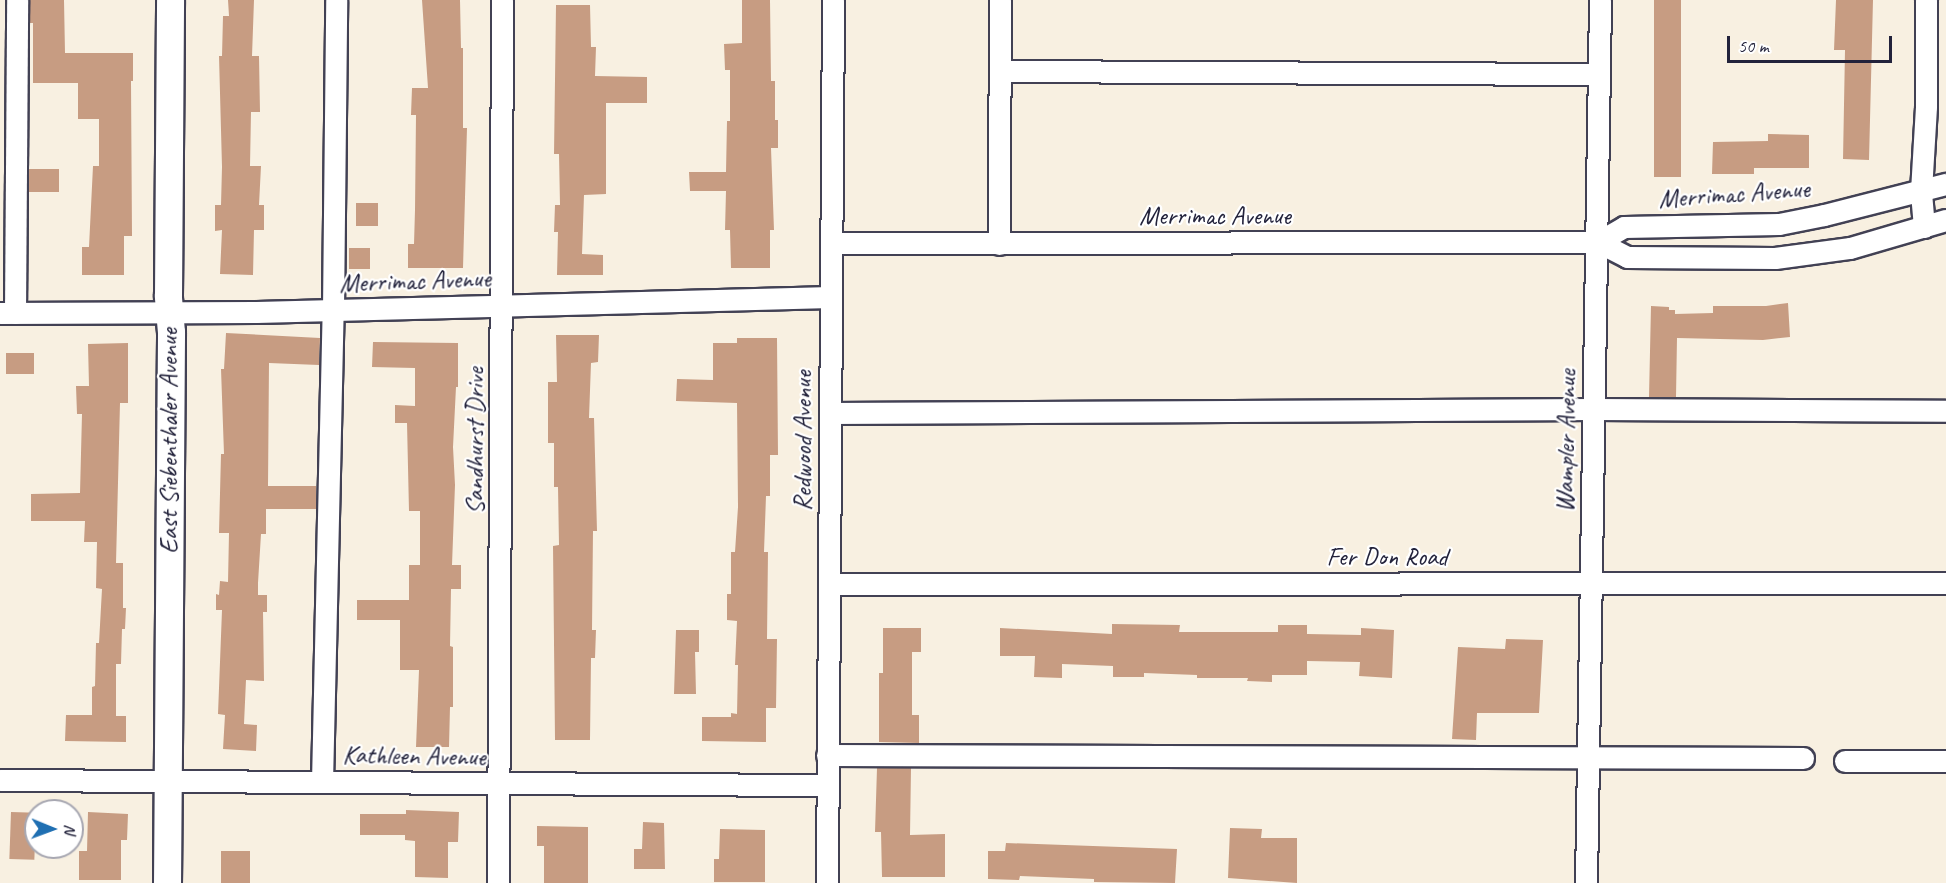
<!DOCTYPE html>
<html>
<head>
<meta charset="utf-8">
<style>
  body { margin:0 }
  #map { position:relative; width:1946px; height:883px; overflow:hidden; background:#f8f0e1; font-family:Caveat,sans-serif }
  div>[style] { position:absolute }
  .building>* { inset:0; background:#c79c82; transform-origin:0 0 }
  .roads { filter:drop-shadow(2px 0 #424154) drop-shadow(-2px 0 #424154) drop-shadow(0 2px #424154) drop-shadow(0 -2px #424154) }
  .minor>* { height:21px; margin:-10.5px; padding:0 10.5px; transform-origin:10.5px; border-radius:10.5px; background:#fff }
  .major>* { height:27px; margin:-13.5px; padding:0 13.5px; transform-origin:13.5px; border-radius:13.5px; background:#fff }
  span { translate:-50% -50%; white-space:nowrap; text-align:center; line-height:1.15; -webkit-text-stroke:4.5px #fff; paint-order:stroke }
  .street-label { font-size:26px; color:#22223b }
  .north { position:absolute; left:24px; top:799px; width:60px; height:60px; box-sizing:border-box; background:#fff; border:2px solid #a7a7b1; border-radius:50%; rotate:91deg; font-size:16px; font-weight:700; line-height:24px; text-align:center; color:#22223b }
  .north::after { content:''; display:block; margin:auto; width:21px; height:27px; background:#1f6fb2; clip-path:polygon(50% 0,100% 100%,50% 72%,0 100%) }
  .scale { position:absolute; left:1727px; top:36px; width:165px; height:27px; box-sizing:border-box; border:3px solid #22223b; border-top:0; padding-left:8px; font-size:18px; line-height:21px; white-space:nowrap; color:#22223b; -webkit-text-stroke:4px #fff; paint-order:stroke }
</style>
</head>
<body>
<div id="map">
  <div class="building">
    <i style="clip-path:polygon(30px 0,64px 0,65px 53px,133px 53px,133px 81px,131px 81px,132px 236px,124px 236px,124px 275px,82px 275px,82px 247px,89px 247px,93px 166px,99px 166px,99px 119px,78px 119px,78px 83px,33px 83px,33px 23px,30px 23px)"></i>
    <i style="clip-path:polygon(228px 0,254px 0,252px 56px,259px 56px,260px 112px,251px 112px,250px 166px,261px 166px,259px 205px,264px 205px,264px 230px,254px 230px,253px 275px,220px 274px,222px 230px,215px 231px,215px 205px,221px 205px,222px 167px,219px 56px,222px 56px,223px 16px,229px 16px)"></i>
    <i style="clip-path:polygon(422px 0,460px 0,461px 48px,463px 48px,463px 128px,467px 128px,463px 268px,408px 268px,408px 244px,414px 244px,415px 210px,416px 115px,411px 115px,412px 88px,428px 88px)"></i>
    <i style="clip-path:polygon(742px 0,770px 0,771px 81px,775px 81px,775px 120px,778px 120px,778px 148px,771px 148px,774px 230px,770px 230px,770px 268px,731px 268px,730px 230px,725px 230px,726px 191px,690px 191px,689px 172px,726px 172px,727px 121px,730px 121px,730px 70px,725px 70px,724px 44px,742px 43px)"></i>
    <i style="left:1654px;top:0;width:27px;height:177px"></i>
    <i style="clip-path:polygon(1836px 0,1873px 0,1869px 160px,1843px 159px,1845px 50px,1834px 50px)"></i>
    <i style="clip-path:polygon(556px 5px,590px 5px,591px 47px,596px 47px,595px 76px,647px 77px,647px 103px,606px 103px,606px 194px,584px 195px,582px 254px,603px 255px,603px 275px,557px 275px,558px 232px,554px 232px,555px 205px,560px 205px,559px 154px,554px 154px)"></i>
    <i style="clip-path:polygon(1768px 134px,1809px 135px,1809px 168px,1754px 168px,1754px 174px,1712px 174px,1713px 142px,1768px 141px)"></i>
    <i style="left:29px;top:169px;width:30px;height:23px"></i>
    <i style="left:356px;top:203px;width:22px;height:23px"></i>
    <i style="left:349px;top:248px;width:21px;height:21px"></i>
    <i style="clip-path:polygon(1788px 303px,1790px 337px,1763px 340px,1677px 338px,1676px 397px,1649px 397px,1651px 306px,1669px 307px,1669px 310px,1675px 310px,1675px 314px,1713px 313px,1713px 306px,1766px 306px)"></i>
    <i style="clip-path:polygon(226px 333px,320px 338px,319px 365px,269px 363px,268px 486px,316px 486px,316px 509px,266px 509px,266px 534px,261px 534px,258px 583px,258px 595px,267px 595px,267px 612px,263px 612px,264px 681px,246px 680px,244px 724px,257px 725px,256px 751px,223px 749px,225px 715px,218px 714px,222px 610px,216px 610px,216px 594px,219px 595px,220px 581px,228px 582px,229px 533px,219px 533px,221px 454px,224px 454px,221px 369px,224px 369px)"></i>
    <i style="clip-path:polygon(556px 335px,599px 335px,598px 362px,591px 363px,589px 418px,594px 418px,597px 531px,593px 531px,592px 630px,596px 630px,595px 658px,591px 658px,590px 740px,555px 740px,553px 546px,559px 545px,558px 487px,554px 487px,554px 443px,548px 443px,548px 382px,557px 382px)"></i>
    <i style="clip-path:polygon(737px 338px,777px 338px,778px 455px,770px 455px,770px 496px,766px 496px,764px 552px,768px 552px,767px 639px,777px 639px,776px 708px,766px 708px,766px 742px,702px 741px,702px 717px,731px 717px,731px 713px,737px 714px,738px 665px,735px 665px,737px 621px,727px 620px,727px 594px,731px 594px,731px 552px,735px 552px,738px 507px,737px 403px,676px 401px,677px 379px,713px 380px,713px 343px,737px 343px)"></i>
    <i style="clip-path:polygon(373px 342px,458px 343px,458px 387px,456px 387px,453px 447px,455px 485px,452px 565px,461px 565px,461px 589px,451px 589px,450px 646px,453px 647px,453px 707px,450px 707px,449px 747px,416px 747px,419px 670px,400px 670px,400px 620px,357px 620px,357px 600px,409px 600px,409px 565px,420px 565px,420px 511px,409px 511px,407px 423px,395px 423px,395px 405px,415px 406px,415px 368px,372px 367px)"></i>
    <i style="clip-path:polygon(128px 343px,128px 403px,120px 403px,116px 563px,123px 563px,123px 608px,126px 608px,125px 629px,122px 629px,121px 664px,116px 664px,116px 716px,126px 716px,126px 742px,65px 741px,66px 715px,92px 715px,92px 687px,95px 686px,96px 643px,99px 643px,102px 589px,96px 588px,97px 542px,84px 542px,85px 521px,31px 521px,31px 494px,80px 493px,82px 414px,77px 414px,76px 386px,89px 386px,88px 344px)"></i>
    <i style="left:6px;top:353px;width:28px;height:21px"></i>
    <i style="clip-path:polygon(1112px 624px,1180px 625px,1179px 632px,1278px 632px,1278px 625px,1307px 625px,1307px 634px,1361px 635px,1361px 628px,1394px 630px,1392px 678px,1359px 676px,1360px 662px,1307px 661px,1307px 675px,1272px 675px,1272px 682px,1247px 681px,1248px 678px,1197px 678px,1197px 675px,1144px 673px,1144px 677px,1113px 677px,1113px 666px,1062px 664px,1062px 678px,1034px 677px,1035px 656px,1000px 656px,1000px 628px,1112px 634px)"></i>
    <i style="clip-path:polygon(883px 628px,921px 628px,921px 652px,912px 652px,912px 715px,919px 715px,919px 743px,879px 742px,879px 673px,883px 673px)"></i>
    <i style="clip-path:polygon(676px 630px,699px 630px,699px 652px,695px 652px,696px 694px,674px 694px)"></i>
    <i style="clip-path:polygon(1506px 639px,1543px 640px,1539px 713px,1477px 713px,1476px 740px,1452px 739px,1458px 647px,1505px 649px)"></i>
    <i style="clip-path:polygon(877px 768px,911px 768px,910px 835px,945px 834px,945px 877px,882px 877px,881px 832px,875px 832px)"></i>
    <i style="clip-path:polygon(406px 810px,459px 812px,458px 842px,448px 842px,448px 878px,415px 877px,415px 841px,405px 840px,405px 835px,360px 835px,360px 814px,406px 814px)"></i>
    <i style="left:11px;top:812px;width:25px;height:47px;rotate:2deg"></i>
    <i style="clip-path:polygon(88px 812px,128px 814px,127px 840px,121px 840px,121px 880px,79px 880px,79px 851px,87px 851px)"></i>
    <i style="clip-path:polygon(643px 822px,664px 823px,665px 869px,634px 869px,634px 849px,642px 849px)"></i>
    <i style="clip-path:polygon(537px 826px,588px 827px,588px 883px,544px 883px,544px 846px,537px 846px)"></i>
    <i style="clip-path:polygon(1230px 828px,1262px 829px,1261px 838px,1297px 838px,1297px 883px,1228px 878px)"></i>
    <i style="clip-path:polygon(720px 829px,765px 830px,765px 882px,714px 882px,714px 859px,719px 859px)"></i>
    <i style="clip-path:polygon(1006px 843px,1177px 849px,1175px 883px,1094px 882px,1094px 879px,1020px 876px,1019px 880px,988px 879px,988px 851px,1005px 851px)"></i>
    <i style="left:221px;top:851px;width:29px;height:32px"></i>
  </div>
  <div class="roads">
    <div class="minor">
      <i style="left:1000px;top:71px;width:599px;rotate:0.29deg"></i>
      <i style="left:1924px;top:227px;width:36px;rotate:-95deg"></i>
      <i style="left:1921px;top:191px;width:85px;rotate:-86.6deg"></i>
      <i style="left:1926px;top:106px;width:106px;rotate:-90deg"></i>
      <i style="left:1598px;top:242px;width:30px;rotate:-30deg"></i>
      <i style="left:1624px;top:227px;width:155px;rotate:-1.1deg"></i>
      <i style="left:1779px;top:224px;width:46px;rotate:-11.3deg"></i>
      <i style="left:1824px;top:215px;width:126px;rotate:-14.3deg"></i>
      <i style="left:832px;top:243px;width:766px;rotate:-0.07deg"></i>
      <i style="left:1598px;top:242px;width:33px;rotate:27deg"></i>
      <i style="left:1627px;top:257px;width:148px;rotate:0.4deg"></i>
      <i style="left:1775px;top:258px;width:76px;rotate:-7.6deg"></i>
      <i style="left:1850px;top:248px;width:100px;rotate:-16.3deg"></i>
      <i style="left:999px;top:244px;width:244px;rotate:-89.8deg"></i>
      <i style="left:0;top:313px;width:256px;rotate:-0.2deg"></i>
      <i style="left:256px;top:312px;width:575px;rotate:-1.49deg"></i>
      <i style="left:15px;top:313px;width:313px;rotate:-89.6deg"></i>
      <i style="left:830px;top:413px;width:764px;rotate:-0.3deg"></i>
      <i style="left:1594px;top:409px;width:352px;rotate:0.3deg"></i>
      <i style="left:829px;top:584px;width:1117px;rotate:-0.05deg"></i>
      <i style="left:827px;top:755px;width:976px;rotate:0.18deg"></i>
      <i style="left:1845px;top:761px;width:101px"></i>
      <i style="left:0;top:780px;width:827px;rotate:0.35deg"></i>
      <i style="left:322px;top:782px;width:472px;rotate:-88.7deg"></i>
      <i style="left:333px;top:310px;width:310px;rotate:-89.4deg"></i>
      <i style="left:498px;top:883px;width:883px;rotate:-89.74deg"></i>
      <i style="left:827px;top:883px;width:883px;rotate:-89.61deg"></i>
      <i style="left:1586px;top:883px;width:883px;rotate:-89.09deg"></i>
    </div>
    <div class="major">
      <i style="left:167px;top:883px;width:551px;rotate:-89.58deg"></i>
      <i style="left:171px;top:332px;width:37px;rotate:-95deg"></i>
      <i style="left:168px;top:295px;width:295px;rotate:-89.6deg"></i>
    </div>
  </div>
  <div class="street-label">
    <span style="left:1734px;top:194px;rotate:-4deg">Merrimac Avenue</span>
    <span style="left:1215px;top:216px">Merrimac Avenue</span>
    <span style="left:415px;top:281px;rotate:-2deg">Merrimac Avenue</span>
    <span style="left:169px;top:441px;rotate:-90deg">East Siebenthaler Avenue</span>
    <span style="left:475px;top:441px;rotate:-90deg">Sandhurst Drive</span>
    <span style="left:803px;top:441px;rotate:-90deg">Redwood Avenue</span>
    <span style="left:1566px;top:441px;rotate:-89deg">Wampler Avenue</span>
    <span style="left:1387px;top:557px">Fer Don Road</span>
    <span style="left:414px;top:756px;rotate:1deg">Kathleen Avenue</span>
  </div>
  <div class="north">N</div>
  <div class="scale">50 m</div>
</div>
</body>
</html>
